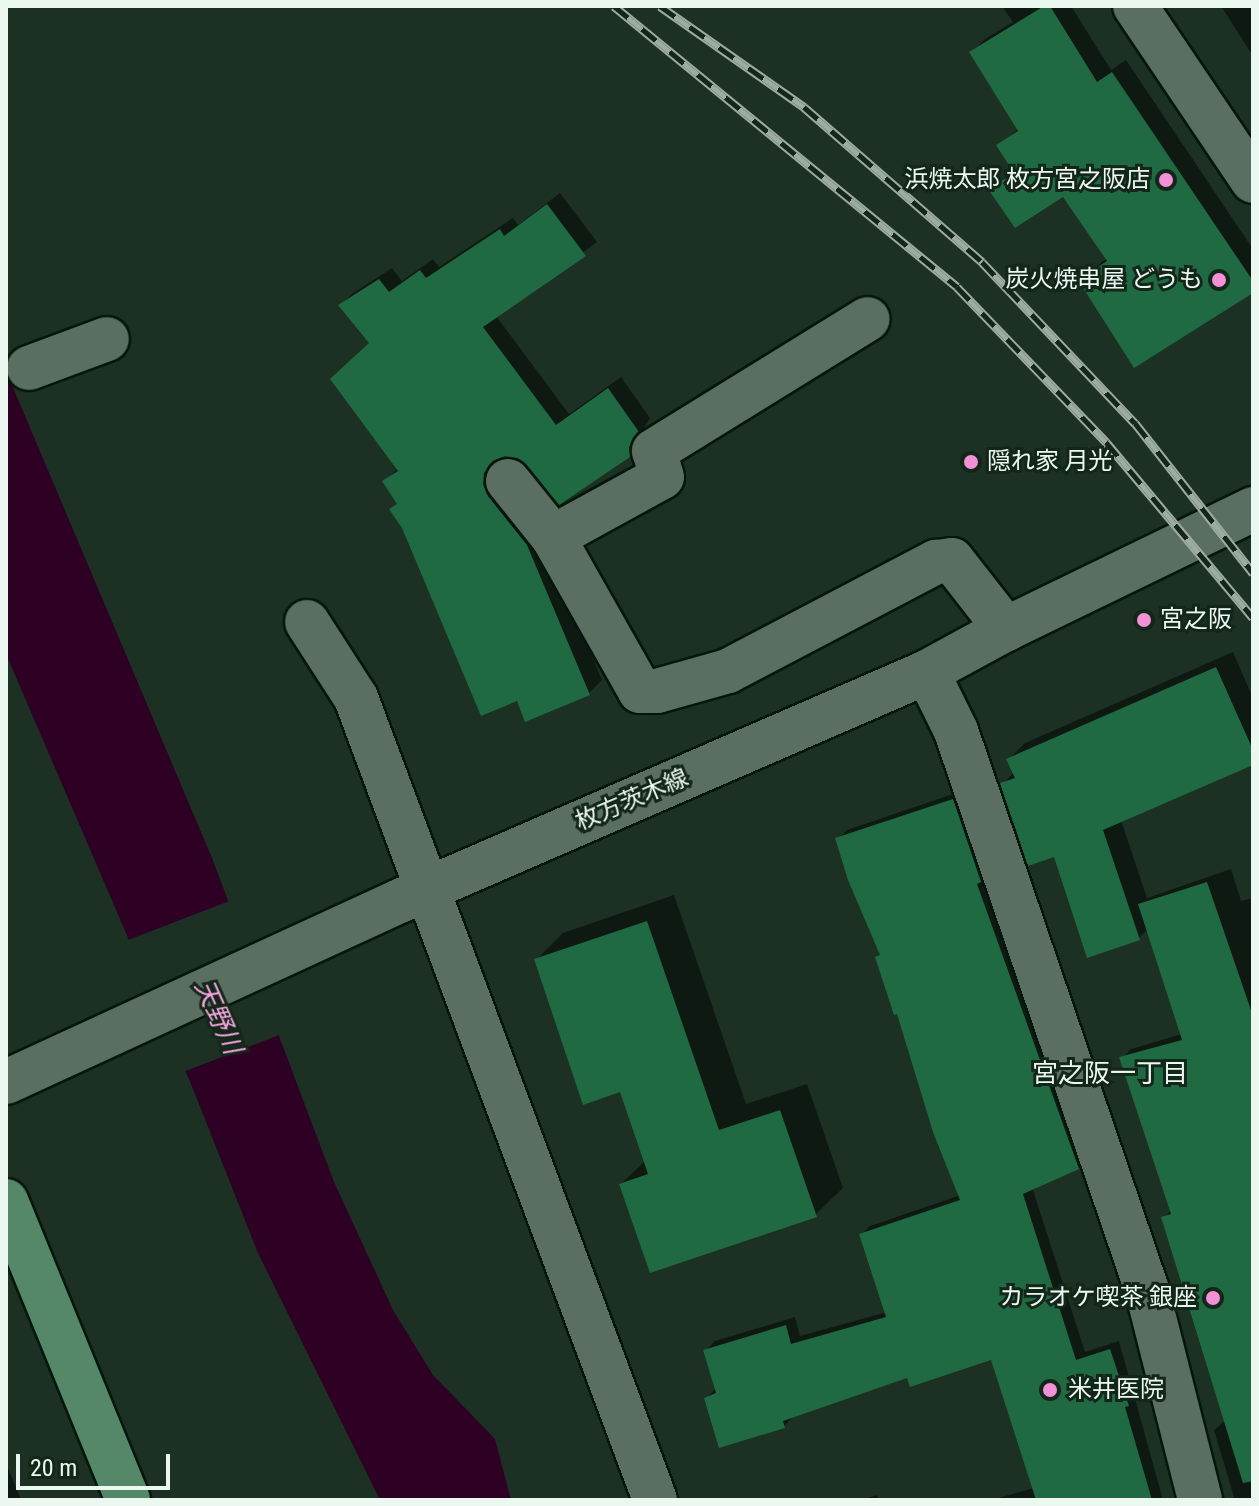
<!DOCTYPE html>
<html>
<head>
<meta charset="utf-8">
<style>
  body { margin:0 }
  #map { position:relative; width:1259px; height:1506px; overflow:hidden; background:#1c3023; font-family:"Roboto Condensed","Noto Sans JP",sans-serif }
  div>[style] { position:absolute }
  .water>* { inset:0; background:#2e0024 }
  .pier>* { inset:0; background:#1c3023; transform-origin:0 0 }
  .shadow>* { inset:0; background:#0007 }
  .building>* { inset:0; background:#206a43 }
  .roads { filter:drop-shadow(2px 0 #05170d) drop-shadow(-2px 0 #05170d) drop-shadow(0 2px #05170d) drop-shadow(0 -2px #05170d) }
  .street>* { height:44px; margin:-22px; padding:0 22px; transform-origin:22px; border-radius:22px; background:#5a6f61 }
  .secondary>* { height:44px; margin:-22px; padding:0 22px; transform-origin:22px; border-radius:22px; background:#5a6f61 }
  .primary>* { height:44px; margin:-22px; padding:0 22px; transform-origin:22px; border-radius:22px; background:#558769 }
  .rail>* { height:9px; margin-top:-4.5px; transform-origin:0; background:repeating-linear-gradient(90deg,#13261a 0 18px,#9caca1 0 36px); box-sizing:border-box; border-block:2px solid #9caca1 }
  .dots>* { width:22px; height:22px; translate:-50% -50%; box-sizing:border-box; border:4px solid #13261a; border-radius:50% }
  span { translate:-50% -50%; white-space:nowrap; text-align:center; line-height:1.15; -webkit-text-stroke:6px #13261a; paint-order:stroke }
  .poi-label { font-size:24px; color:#ebf8ef }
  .right { translate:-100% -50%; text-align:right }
  .left { translate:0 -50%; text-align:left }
  .street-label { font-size:24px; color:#ebf8ef }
  .water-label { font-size:26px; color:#f8a5df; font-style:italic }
  .neighbourhood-label { font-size:26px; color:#ebf8ef }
  .frame { position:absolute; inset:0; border:8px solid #ebf8ef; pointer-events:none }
  .scale { position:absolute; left:16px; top:1454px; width:154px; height:36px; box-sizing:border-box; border:4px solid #ebf8ef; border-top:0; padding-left:10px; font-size:24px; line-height:28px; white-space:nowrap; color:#ebf8ef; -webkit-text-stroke:6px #13261a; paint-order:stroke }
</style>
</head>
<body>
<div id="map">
  <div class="water">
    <i style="clip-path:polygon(6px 371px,212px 858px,334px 1182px,393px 1310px,433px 1375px,495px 1439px,511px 1500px,380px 1500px,258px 1253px,191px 1084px,6px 654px)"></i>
  </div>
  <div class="pier">
    <i style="left:232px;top:900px;width:143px;height:115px;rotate:69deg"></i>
  </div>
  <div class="shadow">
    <i style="clip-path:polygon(1002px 6px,1071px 6px,1111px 70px,1126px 60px,1253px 249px,1253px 291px,1080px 281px,1107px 258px,1063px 194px,991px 190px,1014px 170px,999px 146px,1019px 128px,972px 52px,985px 39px,1013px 22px)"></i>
    <i style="clip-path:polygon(1221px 6px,1253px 6px,1253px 56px)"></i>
    <i style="clip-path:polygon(560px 193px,597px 242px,496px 316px,569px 414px,621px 377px,650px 418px,641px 433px,642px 442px,629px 455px,505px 454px,497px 457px,495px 471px,539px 532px,602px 680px,589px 693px,526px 719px,518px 699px,385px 482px,398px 468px,371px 343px,340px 305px,353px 293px,392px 268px,402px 281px,433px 259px,439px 267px,513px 218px,518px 225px)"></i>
    <i style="clip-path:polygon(1233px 652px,1253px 698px,1253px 763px,1121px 820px,1147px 898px,1231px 869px,1241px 901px,1253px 898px,1253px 1500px,1231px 1500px,1234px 1497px,1214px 1430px,1226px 1420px,1164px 1218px,1171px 1210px,1122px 1058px,1131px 1049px,1182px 1034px,1148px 929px,1139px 938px,1055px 854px,1003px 784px,1014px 772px,1009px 759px,1025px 743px)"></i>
    <i style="clip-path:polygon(962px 791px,1087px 1159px,1078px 1168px,1032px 1187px,1085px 1352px,1119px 1341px,1163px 1500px,991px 1500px,1034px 1488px,992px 1357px,908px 1376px,793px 1417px,784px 1426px,707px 1398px,716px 1388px,705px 1351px,715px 1341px,795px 1317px,800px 1336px,887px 1312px,861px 1235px,870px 1226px,961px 1195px,881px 954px,838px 839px,847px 830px)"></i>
    <i style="clip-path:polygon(674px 895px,746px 1104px,807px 1084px,843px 1188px,815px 1215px,621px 1184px,646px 1160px,621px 1090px,536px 960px,563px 933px)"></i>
    <i style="clip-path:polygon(6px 1463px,21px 1500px,6px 1500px)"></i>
    <i style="clip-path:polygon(877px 1495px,879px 1500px,861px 1500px)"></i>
  </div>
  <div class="building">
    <i style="clip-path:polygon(1044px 6px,1050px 6px,1097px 82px,1112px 72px,1253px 281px,1253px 293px,1134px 368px,1078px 280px,1107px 261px,1063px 197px,1015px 228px,988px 189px,1014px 173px,996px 145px,1018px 131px,969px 52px)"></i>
    <i style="clip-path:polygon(547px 204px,586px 256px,483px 327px,556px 425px,608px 388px,639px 432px,629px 447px,630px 457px,559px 505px,518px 458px,505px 456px,493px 461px,484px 473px,483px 484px,488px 496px,527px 545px,590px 695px,525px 722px,517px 701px,481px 716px,402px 528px,389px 509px,397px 504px,382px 481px,398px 471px,330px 379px,369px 343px,338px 305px,379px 279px,389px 292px,420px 270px,426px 278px,500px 229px,504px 236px)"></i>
    <i style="clip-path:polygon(1216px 667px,1253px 750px,1253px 765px,1103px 830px,1140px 940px,1087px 958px,1054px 857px,1028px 866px,1000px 783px,1015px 778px,1006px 759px)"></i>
    <i style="clip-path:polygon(953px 799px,981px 882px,977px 884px,1079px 1169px,1023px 1194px,1076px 1360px,1110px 1349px,1129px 1406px,1125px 1407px,1152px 1500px,1036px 1500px,991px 1360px,910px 1387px,907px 1378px,783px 1421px,785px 1428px,719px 1448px,704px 1398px,716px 1393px,703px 1350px,786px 1325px,791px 1344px,886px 1317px,859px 1234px,960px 1200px,933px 1132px,897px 1014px,894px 1015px,875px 957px,880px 955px,848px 880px,835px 838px)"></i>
    <i style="clip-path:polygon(1207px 882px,1253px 1016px,1253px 1481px,1243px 1483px,1161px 1217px,1171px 1214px,1119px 1057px,1182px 1040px,1138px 904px)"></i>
    <i style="clip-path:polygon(647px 921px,719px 1130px,780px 1110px,817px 1217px,650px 1273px,619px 1184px,648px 1174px,620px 1092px,583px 1105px,534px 959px)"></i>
  </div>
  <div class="roads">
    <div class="street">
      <i style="left:29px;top:368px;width:83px;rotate:-20.4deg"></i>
      <i style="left:508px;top:481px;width:72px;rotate:51.2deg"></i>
      <i style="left:553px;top:537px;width:124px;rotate:-28.8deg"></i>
      <i style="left:662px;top:477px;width:27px;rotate:-107deg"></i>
      <i style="left:654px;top:451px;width:251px;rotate:-31.7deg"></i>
      <i style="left:553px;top:537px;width:177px;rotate:60.5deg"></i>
      <i style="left:640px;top:691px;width:17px"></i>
      <i style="left:657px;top:691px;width:74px;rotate:-15.7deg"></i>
      <i style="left:728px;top:671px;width:235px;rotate:-27.7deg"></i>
      <i style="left:936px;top:562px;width:16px;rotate:-7deg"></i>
      <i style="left:952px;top:560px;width:88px;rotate:52deg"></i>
      <i style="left:307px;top:622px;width:90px;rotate:57.2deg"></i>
      <i style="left:356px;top:698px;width:856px;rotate:69.55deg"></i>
      <i style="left:927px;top:672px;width:66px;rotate:63.8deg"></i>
      <i style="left:956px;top:731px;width:591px;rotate:71.14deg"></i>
      <i style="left:1147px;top:1290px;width:217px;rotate:75.8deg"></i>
    </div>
    <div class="secondary">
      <i style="left:1135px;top:6px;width:211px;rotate:56deg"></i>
      <i style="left:6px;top:1082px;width:436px;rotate:-24.7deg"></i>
      <i style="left:402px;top:900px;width:572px;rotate:-23.47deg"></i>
      <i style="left:927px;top:672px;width:90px;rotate:-28.6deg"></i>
      <i style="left:1006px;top:629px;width:275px;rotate:-25.9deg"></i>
    </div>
    <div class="primary">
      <i style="left:6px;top:1201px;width:323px;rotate:67.8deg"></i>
    </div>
  </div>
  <div class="rail">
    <i style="left:614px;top:6px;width:443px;rotate:39.3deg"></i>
    <i style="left:957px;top:287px;width:215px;rotate:46.1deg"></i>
    <i style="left:1106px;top:442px;width:229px;rotate:50.1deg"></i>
    <i style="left:660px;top:6px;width:176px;rotate:35deg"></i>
    <i style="left:804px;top:107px;width:236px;rotate:41deg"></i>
    <i style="left:982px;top:262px;width:222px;rotate:46.5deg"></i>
    <i style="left:1135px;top:423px;width:191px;rotate:51.8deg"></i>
  </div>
  <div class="dots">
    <i style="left:1166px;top:180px;background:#f291d6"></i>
    <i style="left:1219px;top:280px;background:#f291d6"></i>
    <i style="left:971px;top:462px;background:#f291d6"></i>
    <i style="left:1144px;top:620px;background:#f291d6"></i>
    <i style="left:1213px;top:1298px;background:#f291d6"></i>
    <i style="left:1050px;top:1390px;background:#f291d6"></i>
  </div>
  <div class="poi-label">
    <span class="right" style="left:1150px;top:180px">浜焼太郎 枚方宮之阪店</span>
    <span class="right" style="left:1203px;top:280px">炭火焼串屋 どうも</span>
    <span class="left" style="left:987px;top:462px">隠れ家 月光</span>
    <span class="left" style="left:1160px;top:620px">宮之阪</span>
    <span class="right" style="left:1197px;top:1298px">カラオケ喫茶 銀座</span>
    <span class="left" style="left:1068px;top:1390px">米井医院</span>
  </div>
  <div class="street-label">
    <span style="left:632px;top:800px;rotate:-23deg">枚方茨木線</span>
  </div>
  <div class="water-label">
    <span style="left:218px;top:1017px;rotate:66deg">天野川</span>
  </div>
  <div class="neighbourhood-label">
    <span style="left:1110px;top:1074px">宮之阪一丁目</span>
  </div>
  <div class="frame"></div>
  <div class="scale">20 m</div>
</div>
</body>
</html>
